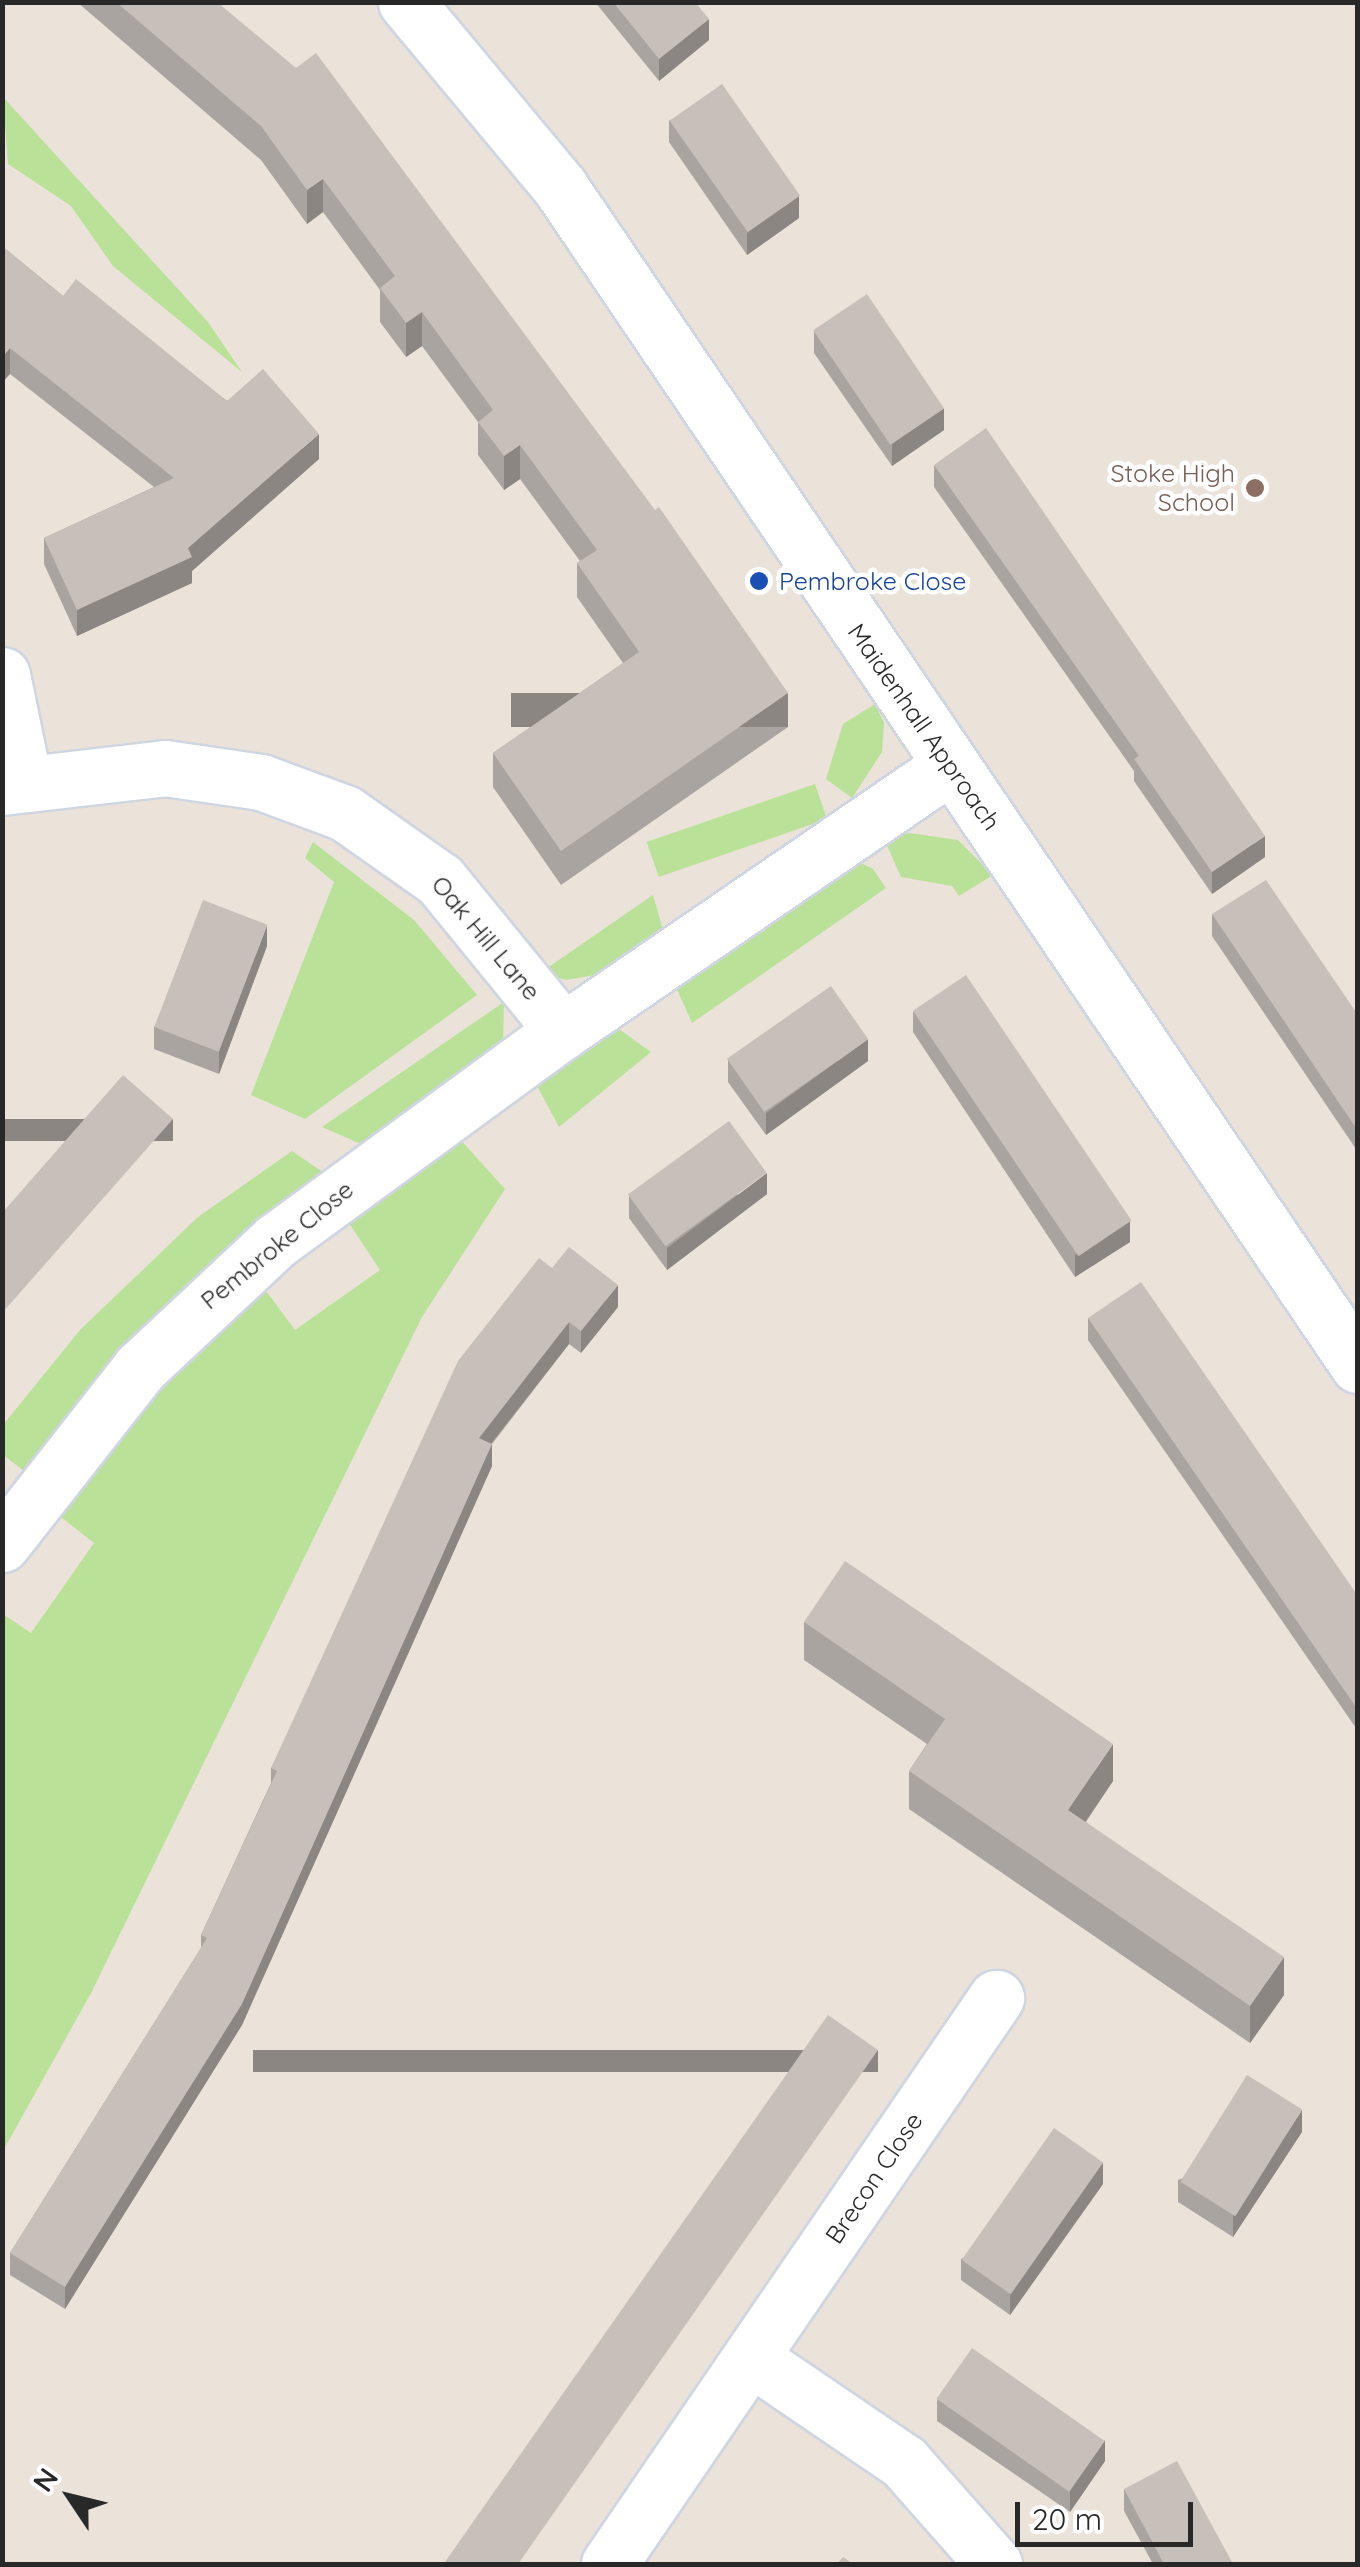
<!DOCTYPE html>
<html>
<head>
<meta charset="utf-8">
<style>
  body { margin:0 }
  #map { position:relative; width:1360px; height:2567px; overflow:hidden; background:#ebe2da; font-family:Quicksand,sans-serif }
  div>[style] { position:absolute }
  .green>* { inset:0; background:#b9e197; transform-origin:0 0 }
  .roads { filter:drop-shadow(2px 0 #cfd5e1) drop-shadow(-2px 0 #cfd5e1) drop-shadow(0 2px #cfd5e1) drop-shadow(0 -2px #cfd5e1) }
  .minor>* { height:55px; margin:-27.5px; padding:0 27.5px; transform-origin:27.5px; border-radius:27.5px; background:#fff }
  .wall>* { inset:0; background:#aaa4a0 }
  .shaded-wall>* { inset:0; background:#8b8682; transform-origin:0 0 }
  .building>* { inset:0; background:#c6bfba; transform-origin:0 0 }
  .dots>* { width:28px; height:28px; translate:-50% -50%; box-sizing:border-box; border:5px solid #fff; border-radius:50% }
  span { translate:-50% -50%; white-space:nowrap; text-align:center; line-height:1.15; -webkit-text-stroke:9px #fff; paint-order:stroke }
  .education-label { font-size:25px; color:#785e54 }
  .right { translate:-100% -50%; text-align:right }
  .transit-label { font-size:25px; color:#164399 }
  .left { translate:0 -50%; text-align:left }
  .street-label { font-size:25px; color:#282828 }
  .frame { position:absolute; inset:0; border:5px solid #282828; pointer-events:none }
  .north { position:absolute; left:20px; top:2447px; width:100px; height:100px; -webkit-text-stroke:8px #fff; paint-order:stroke; rotate:305deg; font-size:28px; font-weight:700; line-height:40px; text-align:center; color:#282828 }
  .north::after { content:''; display:block; margin:auto; width:35px; height:45px; background:#282828; clip-path:polygon(50% 0,100% 100%,50% 72%,0 100%) }
  .scale { position:absolute; left:1015px; top:2502px; width:178px; height:45px; box-sizing:border-box; border:5px solid #282828; border-top:0; padding-left:12px; font-size:30px; line-height:35px; white-space:nowrap; color:#282828; -webkit-text-stroke:8px #fff; paint-order:stroke }
</style>
</head>
<body>
<div id="map">
  <div class="green">
    <i style="clip-path:polygon(3px 97px,208px 322px,242px 372px,113px 266px,71px 206px,8px 164px)"></i>
    <i style="clip-path:polygon(875px 704px,884px 723px,882px 752px,852px 798px,826px 779px,843px 724px)"></i>
    <i style="left:815px;top:784px;width:37px;height:178px;rotate:71deg"></i>
    <i style="clip-path:polygon(909px 833px,958px 840px,993px 875px,959px 896px,952px 886px,901px 877px,885px 841px)"></i>
    <i style="clip-path:polygon(313px 842px,414px 920px,477px 995px,305px 1119px,251px 1095px,334px 882px,305px 858px)"></i>
    <i style="clip-path:polygon(855px 860px,873px 869px,886px 888px,692px 1023px,675px 985px)"></i>
    <i style="clip-path:polygon(653px 895px,663px 930px,595px 975px,566px 980px,540px 973px)"></i>
    <i style="clip-path:polygon(504px 1002px,503px 1041px,368px 1147px,322px 1127px)"></i>
    <i style="clip-path:polygon(616px 1027px,651px 1052px,559px 1127px,536px 1084px)"></i>
    <i style="clip-path:polygon(458px 1137px,505px 1189px,422px 1317px,91px 1993px,3px 2151px,3px 1614px,31px 1633px,94px 1543px,56px 1513px,121px 1424px,263px 1287px,295px 1330px,380px 1270px,347px 1220px)"></i>
    <i style="clip-path:polygon(292px 1151px,327px 1175px,192px 1279px,23px 1470px,3px 1455px,3px 1425px,80px 1330px,198px 1217px)"></i>
  </div>
  <div class="roads">
    <div class="minor">
      <i style="left:406px;top:2px;width:241px;rotate:50.2deg"></i>
      <i style="left:560px;top:187px;width:1423px;rotate:55.89deg"></i>
      <i style="left:2px;top:675px;width:109px;rotate:78.4deg"></i>
      <i style="left:2px;top:787px;width:164px;rotate:-6.6deg"></i>
      <i style="left:165px;top:768px;width:97px;rotate:8.3deg"></i>
      <i style="left:261px;top:782px;width:90px;rotate:20.3deg"></i>
      <i style="left:345px;top:813px;width:116px;rotate:35.2deg"></i>
      <i style="left:440px;top:880px;width:195px;rotate:50.8deg"></i>
      <i style="left:2px;top:1544px;width:224px;rotate:-51.9deg"></i>
      <i style="left:140px;top:1368px;width:187px;rotate:-43.1deg"></i>
      <i style="left:277px;top:1240px;width:354px;rotate:-36.2deg"></i>
      <i style="left:563px;top:1031px;width:470px;rotate:-34.4deg"></i>
      <i style="left:751px;top:2358px;width:185px;rotate:34.2deg"></i>
      <i style="left:904px;top:2462px;width:136px;rotate:48.6deg"></i>
      <i style="left:609px;top:2564px;width:686px;rotate:-55.64deg"></i>
    </div>
  </div>
  <div class="wall">
    <i style="clip-path:polygon(77px 2px,217px 2px,788px 727px,561px 885px,493px 787px,493px 753px,623px 663px,577px 597px,577px 563px,580px 561px,520px 479px,504px 490px,478px 455px,478px 422px,422px 346px,406px 357px,380px 322px,380px 290px,323px 212px,307px 224px,261px 160px)"></i>
    <i style="clip-path:polygon(595px 2px,695px 2px,709px 40px,659px 81px)"></i>
    <i style="clip-path:polygon(669px 120px,799px 218px,747px 255px,669px 142px)"></i>
    <i style="clip-path:polygon(2px 246px,63px 296px,319px 459px,192px 571px,192px 583px,77px 636px,44px 564px,44px 538px,154px 487px,10px 374px)"></i>
    <i style="clip-path:polygon(814px 331px,944px 430px,892px 466px,814px 353px)"></i>
    <i style="clip-path:polygon(934px 465px,1265px 857px,1212px 894px,1134px 781px,1134px 771px,934px 487px)"></i>
    <i style="clip-path:polygon(1212px 914px,1358px 1015px,1358px 1152px,1212px 936px)"></i>
    <i style="clip-path:polygon(267px 946px,219px 1074px,154px 1049px,154px 1027px)"></i>
    <i style="clip-path:polygon(913px 1011px,1130px 1242px,1075px 1277px,913px 1032px)"></i>
    <i style="clip-path:polygon(728px 1060px,868px 1061px,766px 1135px,728px 1082px)"></i>
    <i style="clip-path:polygon(767px 1194px,667px 1270px,629px 1218px,629px 1196px)"></i>
    <i style="clip-path:polygon(552px 1268px,618px 1307px,581px 1353px,569px 1344px,492px 1444px,492px 1466px,242px 2025px,65px 2309px,10px 2275px,10px 2253px,201px 1948px,201px 1935px,271px 1783px,271px 1768px)"></i>
    <i style="clip-path:polygon(1088px 1318px,1358px 1596px,1358px 1731px,1088px 1340px)"></i>
    <i style="clip-path:polygon(804px 1622px,1113px 1781px,1086px 1822px,1284px 1995px,1250px 2043px,909px 1809px,909px 1771px,927px 1744px,804px 1660px)"></i>
    <i style="clip-path:polygon(1302px 2132px,1233px 2237px,1178px 2202px,1178px 2180px)"></i>
    <i style="clip-path:polygon(1103px 2184px,1010px 2315px,961px 2280px,961px 2259px)"></i>
    <i style="clip-path:polygon(937px 2399px,1105px 2461px,1070px 2512px,937px 2421px)"></i>
    <i style="clip-path:polygon(1124px 2489px,1233px 2564px,1153px 2564px,1124px 2511px)"></i>
  </div>
  <div class="shaded-wall">
    <i style="clip-path:polygon(709px 19px,709px 40px,659px 81px,659px 59px)"></i>
    <i style="clip-path:polygon(323px 179px,323px 212px,307px 224px,307px 190px)"></i>
    <i style="clip-path:polygon(799px 196px,799px 218px,747px 255px,747px 233px)"></i>
    <i style="clip-path:polygon(422px 312px,422px 346px,406px 357px,406px 323px)"></i>
    <i style="clip-path:polygon(10px 348px,10px 374px,2px 383px,2px 357px)"></i>
    <i style="clip-path:polygon(944px 408px,944px 430px,892px 466px,892px 444px)"></i>
    <i style="clip-path:polygon(319px 434px,319px 459px,192px 571px,192px 583px,77px 636px,77px 610px,188px 548px)"></i>
    <i style="clip-path:polygon(520px 445px,520px 479px,504px 490px,504px 456px)"></i>
    <i style="left:788px;top:693px;width:34px;height:277px;rotate:90deg"></i>
    <i style="clip-path:polygon(1265px 836px,1265px 857px,1212px 894px,1212px 872px)"></i>
    <i style="clip-path:polygon(267px 925px,267px 946px,219px 1074px,219px 1052px)"></i>
    <i style="clip-path:polygon(868px 1039px,868px 1061px,766px 1135px,766px 1113px)"></i>
    <i style="left:173px;top:1119px;width:22px;height:259px;rotate:90deg"></i>
    <i style="clip-path:polygon(767px 1173px,767px 1194px,667px 1270px,667px 1248px)"></i>
    <i style="clip-path:polygon(1130px 1221px,1130px 1242px,1075px 1277px,1075px 1255px)"></i>
    <i style="clip-path:polygon(618px 1285px,618px 1307px,581px 1353px,581px 1331px)"></i>
    <i style="clip-path:polygon(569px 1322px,569px 1344px,479px 1459px,479px 1438px)"></i>
    <i style="clip-path:polygon(492px 1444px,492px 1466px,242px 2025px,65px 2309px,65px 2287px)"></i>
    <i style="clip-path:polygon(1113px 1744px,1113px 1781px,1068px 1847px,1068px 1810px)"></i>
    <i style="clip-path:polygon(1284px 1957px,1284px 1995px,1250px 2043px,1250px 2006px)"></i>
    <i style="left:878px;top:2050px;width:22px;height:625px;rotate:90deg"></i>
    <i style="clip-path:polygon(1302px 2110px,1302px 2132px,1233px 2237px,1233px 2216px)"></i>
    <i style="clip-path:polygon(1103px 2162px,1103px 2184px,1010px 2315px,1010px 2294px)"></i>
    <i style="clip-path:polygon(1105px 2440px,1105px 2461px,1070px 2512px,1070px 2491px)"></i>
  </div>
  <div class="building">
    <i style="clip-path:polygon(116px 2px,217px 2px,296px 68px,316px 53px,655px 510px,659px 507px,788px 693px,561px 851px,493px 753px,639px 652px,577px 563px,597px 550px,520px 445px,504px 456px,478px 422px,493px 410px,422px 312px,406px 323px,380px 288px,395px 276px,323px 179px,307px 190px,261px 126px)"></i>
    <i style="clip-path:polygon(613px 2px,695px 2px,709px 19px,659px 59px)"></i>
    <i style="left:722px;top:84px;width:136px;height:64px;rotate:55deg"></i>
    <i style="clip-path:polygon(2px 246px,63px 296px,76px 279px,227px 401px,263px 369px,319px 434px,188px 548px,192px 557px,77px 610px,44px 538px,174px 478px,10px 348px,2px 357px)"></i>
    <i style="left:867px;top:294px;width:138px;height:65px;rotate:56deg"></i>
    <i style="clip-path:polygon(986px 428px,1265px 836px,1212px 872px,1134px 759px,1139px 756px,934px 465px)"></i>
    <i style="clip-path:polygon(1266px 880px,1358px 1015px,1358px 1131px,1212px 914px)"></i>
    <i style="left:203px;top:900px;width:69px;height:136px;rotate:21deg"></i>
    <i style="left:966px;top:975px;width:296px;height:64px;rotate:56deg"></i>
    <i style="left:831px;top:986px;width:65px;height:127px;rotate:55deg"></i>
    <i style="clip-path:polygon(123px 1075px,173px 1119px,2px 1313px,2px 1213px)"></i>
    <i style="left:729px;top:1121px;width:64px;height:125px;rotate:54deg"></i>
    <i style="clip-path:polygon(569px 1247px,618px 1285px,581px 1331px,569px 1322px,479px 1438px,492px 1444px,242px 2004px,65px 2287px,10px 2253px,207px 1938px,201px 1935px,277px 1771px,271px 1768px,458px 1361px,539px 1258px,552px 1268px)"></i>
    <i style="clip-path:polygon(1141px 1282px,1358px 1596px,1358px 1710px,1088px 1318px)"></i>
    <i style="clip-path:polygon(845px 1561px,1113px 1744px,1068px 1810px,1284px 1957px,1250px 2006px,909px 1771px,945px 1719px,804px 1622px)"></i>
    <i style="left:828px;top:2015px;width:61px;height:668px;rotate:35deg"></i>
    <i style="left:1247px;top:2075px;width:65px;height:126px;rotate:32deg"></i>
    <i style="left:1054px;top:2128px;width:60px;height:161px;rotate:35deg"></i>
    <i style="left:972px;top:2348px;width:162px;height:62px;rotate:35deg"></i>
    <i style="clip-path:polygon(1177px 2461px,1233px 2564px,1164px 2564px,1124px 2489px)"></i>
    <i style="clip-path:polygon(843px 2557px,853px 2564px,837px 2564px)"></i>
  </div>
  <div class="dots">
    <i style="left:1255px;top:488px;background:#8d6e63"></i>
    <i style="left:759px;top:581px;background:#1a4fb4"></i>
  </div>
  <div class="education-label">
    <span class="right" style="left:1235px;top:488px">Stoke High<br>School</span>
  </div>
  <div class="transit-label">
    <span class="left" style="left:779px;top:581px">Pembroke Close</span>
  </div>
  <div class="street-label">
    <span style="left:924px;top:727px;rotate:55deg">Maidenhall Approach</span>
    <span style="left:486px;top:938px;rotate:50deg">Oak Hill Lane</span>
    <span style="left:277px;top:1245px;rotate:-39deg">Pembroke Close</span>
    <span style="left:874px;top:2178px;rotate:-56deg">Brecon Close</span>
  </div>
  <div class="frame"></div>
  <div class="north">N</div>
  <div class="scale">20 m</div>
</div>
</body>
</html>
